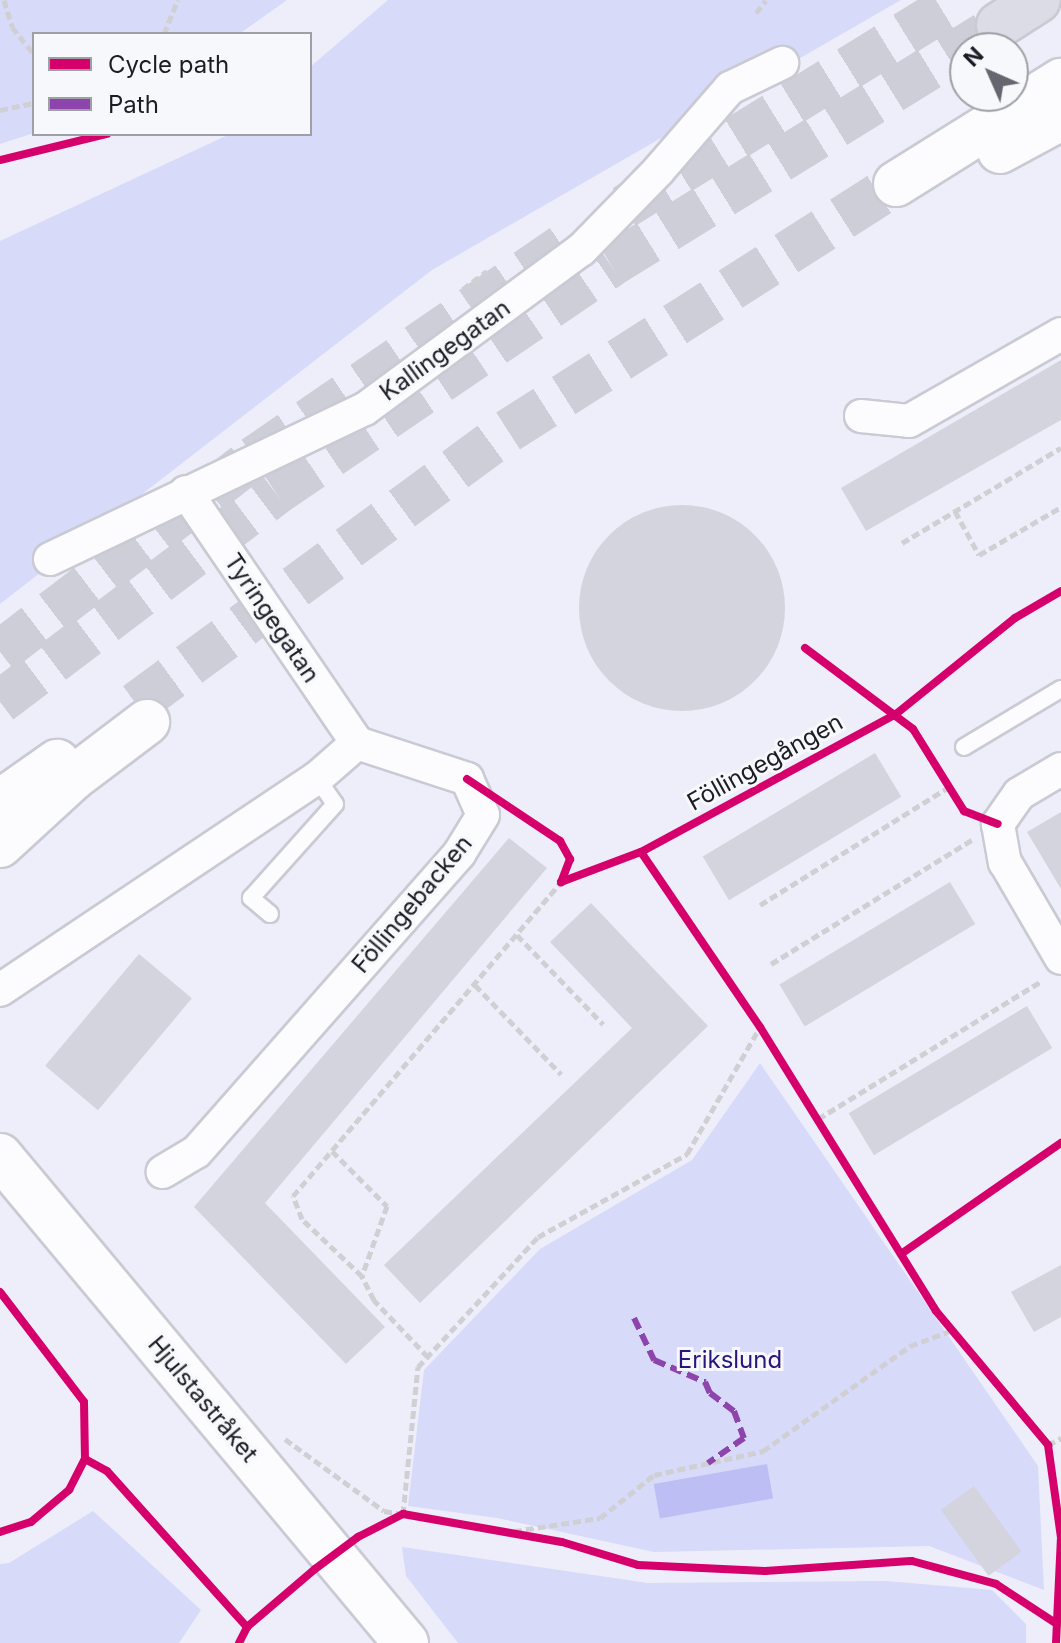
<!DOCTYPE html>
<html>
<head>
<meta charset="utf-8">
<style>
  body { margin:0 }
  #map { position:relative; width:1061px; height:1643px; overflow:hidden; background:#edeef9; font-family:Inter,sans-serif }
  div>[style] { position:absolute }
  .green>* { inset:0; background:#d8daf9 }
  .water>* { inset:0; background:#bcbef4; transform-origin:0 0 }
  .building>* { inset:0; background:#d3d4dd; transform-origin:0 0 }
  .round { border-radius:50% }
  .secondary-tunnel>* { height:44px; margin-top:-22px; transform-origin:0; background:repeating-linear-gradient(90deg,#ceced9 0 44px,transparent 0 66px) }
  .highway-tunnel>* { height:44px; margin-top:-22px; transform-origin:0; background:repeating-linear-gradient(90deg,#ceced9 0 44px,transparent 0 66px) }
  .path>* { height:5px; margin-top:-2.5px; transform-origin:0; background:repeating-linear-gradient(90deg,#d0d0d4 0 8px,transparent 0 12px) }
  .roads { filter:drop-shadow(2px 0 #c9cad3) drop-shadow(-2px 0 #c9cad3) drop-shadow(0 2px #c9cad3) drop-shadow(0 -2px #c9cad3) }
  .lane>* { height:16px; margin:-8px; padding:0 8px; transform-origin:8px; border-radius:8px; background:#fcfcfe }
  .street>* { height:32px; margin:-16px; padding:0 16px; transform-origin:16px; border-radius:16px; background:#fcfcfe }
  .secondary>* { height:44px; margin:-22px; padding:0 22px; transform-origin:22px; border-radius:22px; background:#fcfcfe }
  .highway>* { height:44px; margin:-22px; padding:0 22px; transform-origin:22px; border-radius:22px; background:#dbdce6 }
  .quiet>* { height:6px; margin-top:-3px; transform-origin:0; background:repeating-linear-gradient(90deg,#8e44ad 0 12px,transparent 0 18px) }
  .cycleway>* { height:8px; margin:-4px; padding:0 4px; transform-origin:4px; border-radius:4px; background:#d6006c }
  span { translate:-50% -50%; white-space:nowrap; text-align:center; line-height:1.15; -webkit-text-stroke:6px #f7f8fc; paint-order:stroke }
  .street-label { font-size:24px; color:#1c1c24 }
  .park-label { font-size:24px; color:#2b147c }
  .legend { position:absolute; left:32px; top:32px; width:280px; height:104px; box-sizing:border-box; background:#f7f8fc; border:2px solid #9fa0a6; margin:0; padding:10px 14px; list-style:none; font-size:24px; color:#1c1c24 }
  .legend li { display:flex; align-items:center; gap:16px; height:40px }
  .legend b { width:40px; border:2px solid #9fa0a6 }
  .north { position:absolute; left:949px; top:32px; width:80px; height:80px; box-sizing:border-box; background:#f7f8fc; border:2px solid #9fa0a6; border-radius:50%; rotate:315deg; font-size:22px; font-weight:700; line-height:32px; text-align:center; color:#1c1c24 }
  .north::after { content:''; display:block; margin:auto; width:28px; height:36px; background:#65666f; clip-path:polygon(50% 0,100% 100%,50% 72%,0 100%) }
</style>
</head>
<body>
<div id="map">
  <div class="green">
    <i style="clip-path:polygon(0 0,287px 0,239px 34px,34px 34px,34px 133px,0 144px)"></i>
    <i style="clip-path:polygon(388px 0,901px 0,432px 270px,0 604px,0 241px,230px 134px,310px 134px,310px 67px)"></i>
    <i style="clip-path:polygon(760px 1063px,1038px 1466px,1044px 1590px,929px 1546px,654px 1552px,497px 1518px,408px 1506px,424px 1370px,540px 1249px,692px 1160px)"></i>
    <i style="clip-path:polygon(93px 1511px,201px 1610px,179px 1643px,0 1643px,0 1564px,9px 1563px)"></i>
    <i style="clip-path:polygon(402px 1547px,648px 1583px,886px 1581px,992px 1590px,1026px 1624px,1026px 1643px,458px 1643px,406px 1576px)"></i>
  </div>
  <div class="water">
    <i style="left:767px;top:1464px;width:35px;height:115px;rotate:80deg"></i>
  </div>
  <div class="building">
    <i style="clip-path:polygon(1061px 360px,1061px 420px,866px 531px,841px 488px)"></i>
    <i class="round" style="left:579px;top:505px;width:206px;height:206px"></i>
    <i style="left:875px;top:753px;width:51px;height:201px;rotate:59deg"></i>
    <i style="clip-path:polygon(1061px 812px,1061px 889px,1027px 832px)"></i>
    <i style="clip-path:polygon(509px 838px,547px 868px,265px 1203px,385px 1327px,346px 1364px,194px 1207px)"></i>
    <i style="left:950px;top:882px;width:49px;height:199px;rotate:59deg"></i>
    <i style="clip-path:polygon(591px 903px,708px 1026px,420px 1303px,384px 1265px,632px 1028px,550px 942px)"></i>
    <i style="left:139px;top:954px;width:69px;height:146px;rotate:40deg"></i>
    <i style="left:1027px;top:1006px;width:49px;height:208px;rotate:59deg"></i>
    <i style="clip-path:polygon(1061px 1265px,1061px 1317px,1034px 1332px,1011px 1292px)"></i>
    <i style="left:974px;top:1486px;width:81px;height:41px;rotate:54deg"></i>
  </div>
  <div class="secondary-tunnel">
    <i style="left:136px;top:704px;width:461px;rotate:-36.3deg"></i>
    <i style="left:508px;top:431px;width:460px;rotate:-32.5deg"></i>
  </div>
  <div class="highway-tunnel">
    <i style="left:624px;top:207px;width:394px;rotate:-31.7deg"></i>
    <i style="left:0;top:652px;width:320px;rotate:-37.4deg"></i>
    <i style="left:254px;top:458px;width:375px;rotate:-34.5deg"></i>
    <i style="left:0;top:702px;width:346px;rotate:-37.1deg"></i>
    <i style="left:276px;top:493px;width:405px;rotate:-34.2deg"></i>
    <i style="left:611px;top:265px;width:456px;rotate:-31.7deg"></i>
  </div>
  <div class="path">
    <i style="left:4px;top:0;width:28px;rotate:73deg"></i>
    <i style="left:12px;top:27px;width:35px;rotate:51deg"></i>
    <i style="left:756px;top:13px;width:16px;rotate:-52deg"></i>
    <i style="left:164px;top:34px;width:37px;rotate:-68deg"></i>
    <i style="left:0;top:110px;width:35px;rotate:-12deg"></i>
    <i style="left:463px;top:289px;width:30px;rotate:-37deg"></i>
    <i style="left:955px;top:511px;width:50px;rotate:61.4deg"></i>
    <i style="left:979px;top:555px;width:95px;rotate:-30.3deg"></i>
    <i style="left:902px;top:543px;width:185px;rotate:-30.9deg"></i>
    <i style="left:760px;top:905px;width:223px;rotate:-32deg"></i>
    <i style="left:517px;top:935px;width:124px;rotate:46deg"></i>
    <i style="left:771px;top:964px;width:238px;rotate:-31.7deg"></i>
    <i style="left:475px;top:985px;width:124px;rotate:46deg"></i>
    <i style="left:818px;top:1119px;width:264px;rotate:-31.7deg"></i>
    <i style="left:332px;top:1151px;width:78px;rotate:45deg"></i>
    <i style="left:387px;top:1206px;width:74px;rotate:109.7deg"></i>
    <i style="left:428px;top:1357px;width:79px;rotate:-133.5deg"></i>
    <i style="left:374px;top:1300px;width:27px;rotate:-117deg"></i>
    <i style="left:362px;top:1276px;width:83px;rotate:-136.5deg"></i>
    <i style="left:302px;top:1219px;width:25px;rotate:-111deg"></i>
    <i style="left:293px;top:1196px;width:413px;rotate:-49.5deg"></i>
    <i style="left:285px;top:1439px;width:122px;rotate:36deg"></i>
    <i style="left:384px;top:1511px;width:19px;rotate:9deg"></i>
    <i style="left:403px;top:1514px;width:148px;rotate:-84.2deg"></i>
    <i style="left:418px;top:1367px;width:177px;rotate:-47.3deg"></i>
    <i style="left:538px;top:1237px;width:171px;rotate:-29.1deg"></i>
    <i style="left:687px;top:1154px;width:146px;rotate:-60.1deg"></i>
    <i style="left:1048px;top:1445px;width:15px;rotate:-28deg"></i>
    <i style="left:502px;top:1533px;width:99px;rotate:-8.7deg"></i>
    <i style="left:600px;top:1518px;width:69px;rotate:-38.5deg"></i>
    <i style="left:654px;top:1475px;width:112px;rotate:-12.4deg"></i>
    <i style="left:763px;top:1451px;width:181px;rotate:-35.5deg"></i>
    <i style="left:910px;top:1346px;width:46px;rotate:-20.4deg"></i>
    <i style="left:1054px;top:1622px;width:8px;rotate:30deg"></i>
  </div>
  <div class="roads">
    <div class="lane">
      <i style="left:964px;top:747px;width:113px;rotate:-30.9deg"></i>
      <i style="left:270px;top:914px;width:25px;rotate:-140deg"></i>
      <i style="left:251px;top:898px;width:126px;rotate:-48.2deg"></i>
      <i style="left:335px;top:804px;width:32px;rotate:-125deg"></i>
    </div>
    <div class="street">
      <i style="left:861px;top:416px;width:48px;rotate:5.9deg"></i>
      <i style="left:909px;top:421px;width:175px;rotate:-29.8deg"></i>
      <i style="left:186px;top:492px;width:304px;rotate:55.7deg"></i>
      <i style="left:50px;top:559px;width:349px;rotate:-25.5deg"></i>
      <i style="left:365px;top:409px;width:268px;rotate:-36.4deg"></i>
      <i style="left:581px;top:250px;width:110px;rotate:-45.7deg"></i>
      <i style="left:658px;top:171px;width:110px;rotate:-49.1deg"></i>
      <i style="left:730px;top:88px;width:58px;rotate:-25.7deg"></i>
      <i style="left:1061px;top:769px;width:49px;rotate:149.2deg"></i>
      <i style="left:1019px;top:794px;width:37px;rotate:125deg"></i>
      <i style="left:998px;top:824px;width:39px;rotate:80deg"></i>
      <i style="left:1005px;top:862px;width:111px;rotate:59.7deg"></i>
      <i style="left:0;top:990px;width:381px;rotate:-33.8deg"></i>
      <i style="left:317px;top:778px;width:53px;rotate:-41.2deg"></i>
      <i style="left:357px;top:743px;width:116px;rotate:18.1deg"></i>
      <i style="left:467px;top:779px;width:39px;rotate:66deg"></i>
      <i style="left:483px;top:815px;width:46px;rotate:121.6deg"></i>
      <i style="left:459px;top:854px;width:397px;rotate:131.4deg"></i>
      <i style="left:196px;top:1152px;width:39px;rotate:149deg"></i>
    </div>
    <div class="secondary">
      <i style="left:1000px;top:151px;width:69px;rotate:-28.4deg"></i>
      <i style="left:896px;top:184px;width:195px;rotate:-32deg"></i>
      <i style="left:0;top:802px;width:70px;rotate:-35.1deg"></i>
      <i style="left:0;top:845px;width:99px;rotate:-42.5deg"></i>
      <i style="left:73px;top:778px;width:93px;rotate:-37.1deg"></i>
      <i style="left:0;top:1156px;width:634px;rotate:50.18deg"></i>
    </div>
    <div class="highway">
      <i style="left:999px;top:25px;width:46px;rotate:-32.7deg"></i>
    </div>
  </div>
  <div class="quiet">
    <i style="left:634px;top:1318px;width:47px;rotate:64.5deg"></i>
    <i style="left:654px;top:1360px;width:56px;rotate:23.3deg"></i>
    <i style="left:705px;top:1382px;width:12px;rotate:66deg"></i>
    <i style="left:710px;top:1393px;width:30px;rotate:37deg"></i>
    <i style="left:734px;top:1411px;width:29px;rotate:70deg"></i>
    <i style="left:744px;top:1438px;width:44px;rotate:145.2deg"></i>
  </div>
  <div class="cycleway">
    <i style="left:0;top:160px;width:110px;rotate:-13.7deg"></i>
    <i style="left:805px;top:648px;width:135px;rotate:36.9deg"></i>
    <i style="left:913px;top:729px;width:97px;rotate:58.1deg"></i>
    <i style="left:964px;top:811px;width:36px;rotate:21deg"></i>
    <i style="left:467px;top:779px;width:112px;rotate:33.7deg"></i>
    <i style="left:560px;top:841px;width:21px;rotate:61deg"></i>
    <i style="left:570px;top:859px;width:25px;rotate:111deg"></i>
    <i style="left:641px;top:852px;width:212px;rotate:55.8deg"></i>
    <i style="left:760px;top:1027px;width:334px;rotate:58.2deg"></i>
    <i style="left:936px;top:1311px;width:175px;rotate:50.1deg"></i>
    <i style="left:1048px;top:1445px;width:93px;rotate:82deg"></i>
    <i style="left:1061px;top:1537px;width:106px;rotate:92.7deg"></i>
    <i style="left:561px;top:882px;width:85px;rotate:-20.6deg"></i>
    <i style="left:641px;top:852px;width:290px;rotate:-28.4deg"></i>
    <i style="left:896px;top:714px;width:153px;rotate:-38.9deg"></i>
    <i style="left:1015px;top:618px;width:53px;rotate:-30.4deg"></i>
    <i style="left:901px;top:1254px;width:195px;rotate:-34.8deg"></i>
    <i style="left:0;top:1292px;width:138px;rotate:52.6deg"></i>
    <i style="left:84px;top:1402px;width:57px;rotate:89deg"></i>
    <i style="left:85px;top:1459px;width:25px;rotate:29deg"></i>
    <i style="left:107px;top:1471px;width:210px;rotate:48.1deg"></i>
    <i style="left:0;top:1532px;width:33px;rotate:-18deg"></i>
    <i style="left:31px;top:1522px;width:50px;rotate:-40.1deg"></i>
    <i style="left:69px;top:1490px;width:35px;rotate:-63deg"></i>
    <i style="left:239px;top:1643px;width:18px;rotate:-63deg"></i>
    <i style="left:247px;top:1627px;width:89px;rotate:-40.5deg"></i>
    <i style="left:315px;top:1569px;width:54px;rotate:-36.7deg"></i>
    <i style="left:358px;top:1537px;width:51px;rotate:-27.1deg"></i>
    <i style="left:403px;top:1514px;width:161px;rotate:10deg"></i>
    <i style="left:562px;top:1542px;width:79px;rotate:16.8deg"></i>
    <i style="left:638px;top:1565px;width:127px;rotate:2.7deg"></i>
    <i style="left:765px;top:1571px;width:147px;rotate:-3.9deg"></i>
    <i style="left:912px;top:1561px;width:87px;rotate:15.3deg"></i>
    <i style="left:996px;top:1584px;width:69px;rotate:33.2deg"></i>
  </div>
  <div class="street-label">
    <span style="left:445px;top:350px;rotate:-36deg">Kallingegatan</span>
    <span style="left:272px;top:618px;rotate:56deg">Tyringegatan</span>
    <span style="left:765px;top:762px;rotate:-29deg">Föllingegången</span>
    <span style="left:412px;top:904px;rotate:-50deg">Föllingebacken</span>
    <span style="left:203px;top:1399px;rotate:50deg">Hjulstastråket</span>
  </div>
  <div class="park-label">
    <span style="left:730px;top:1360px">Erikslund</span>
  </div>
  <ul class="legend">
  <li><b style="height:10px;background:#d6006c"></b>Cycle path</li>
  <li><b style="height:10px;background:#8e44ad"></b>Path</li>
  </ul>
  <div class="north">N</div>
</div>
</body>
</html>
